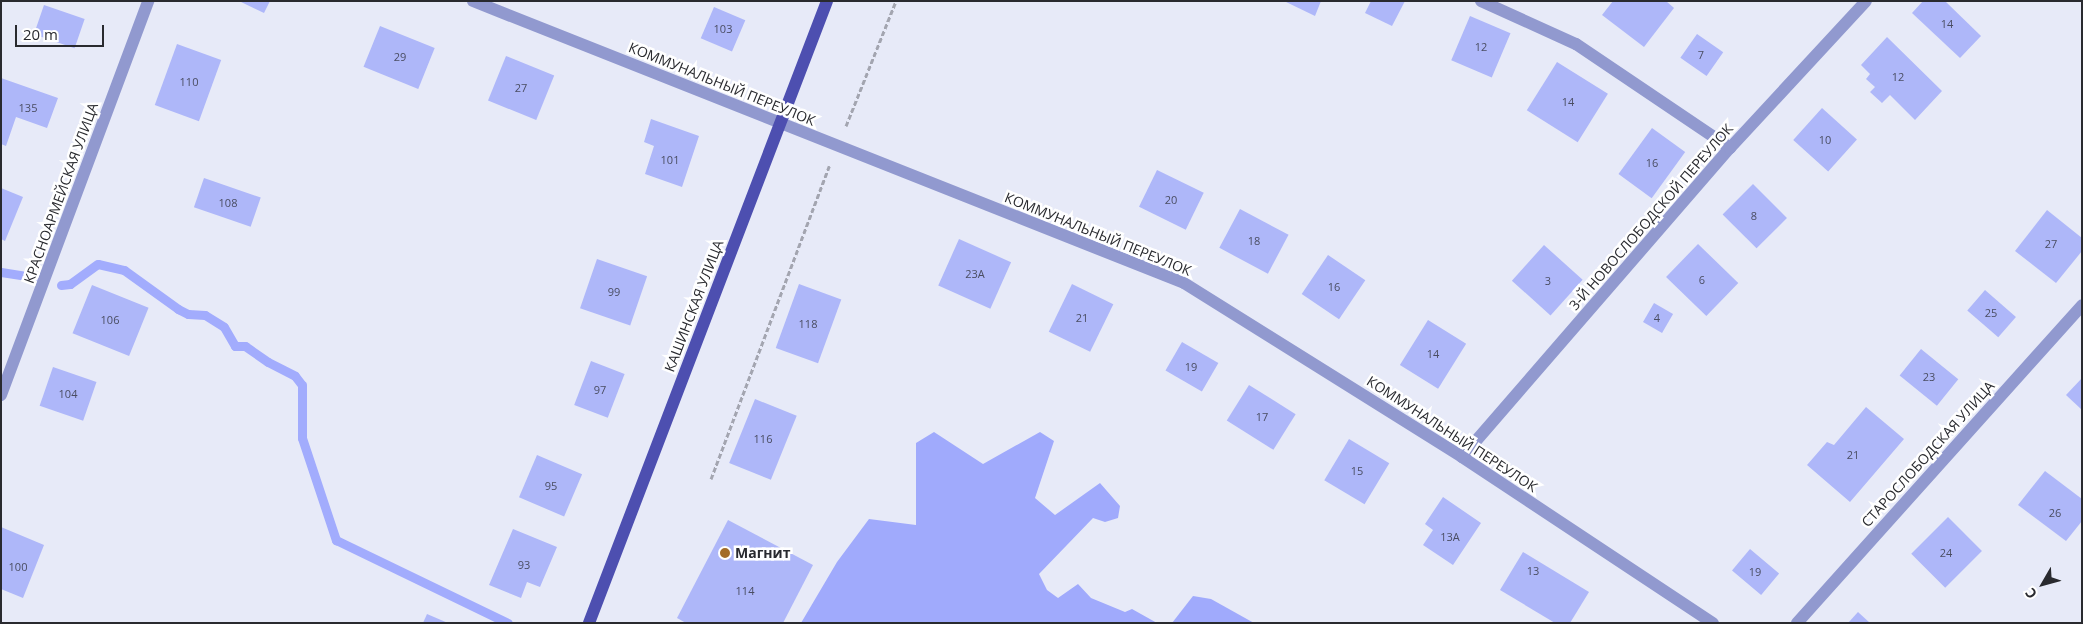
<!DOCTYPE html>
<html>
<head>
<meta charset="utf-8">
<style>
  body { margin:0 }
  #map { position:relative; width:2083px; height:624px; overflow:hidden; background:#e7eaf8; font-family:"Open Sans",sans-serif }
  div>[style] { position:absolute }
  .forest>* { inset:0; background:#a0aafc }
  .stream>* { height:9px; margin:-4.5px; padding:0 4.5px; transform-origin:4.5px; border-radius:4.5px; background:#a2acfd }
  .building>* { inset:0; background:#aeb7f9; transform-origin:0 0 }
  .path>* { height:3px; margin-top:-1.5px; transform-origin:0; background:repeating-linear-gradient(90deg,#a3a5b0 0 5px,transparent 0 7.5px) }
  .minor>* { height:12px; margin:-6px; padding:0 6px; transform-origin:6px; border-radius:6px; background:#9199cf }
  .primary>* { height:12px; margin:-6px; padding:0 6px; transform-origin:6px; border-radius:6px; background:#4d4fb0 }
  .dots>* { width:14px; height:14px; translate:-50% -50%; box-sizing:border-box; border:2px solid #fff; border-radius:50% }
  span { translate:-50% -50%; white-space:nowrap; text-align:center; line-height:1.15; -webkit-text-stroke:5px #fff; paint-order:stroke }
  .number-label { font-size:11px; color:#4a4d62 }
  .number-label span { -webkit-text-stroke-width:0 }
  .street-label { font-size:14px; color:#292a2f }
  .poi-label { font-size:14px; color:#292a2f; font-weight:700 }
  .left { translate:0 -50%; text-align:left }
  .frame { position:absolute; inset:0; border:2px solid #292a2f; pointer-events:none }
  .north { position:absolute; left:2018px; top:559px; width:50px; height:50px; -webkit-text-stroke:4px #fff; paint-order:stroke; rotate:232deg; font-size:14px; font-weight:700; line-height:20px; text-align:center; color:#292a2f }
  .north::after { content:''; display:block; margin:auto; width:18px; height:22px; background:#292a2f; clip-path:polygon(50% 0,100% 100%,50% 72%,0 100%) }
  .scale { position:absolute; left:15px; top:25px; width:89px; height:22px; box-sizing:border-box; border:2px solid #292a2f; border-top:0; padding-left:6px; font-size:15px; line-height:18px; white-space:nowrap; color:#292a2f; -webkit-text-stroke:4px #fff; paint-order:stroke }
</style>
</head>
<body>
<div id="map">
  <div class="forest">
    <i style="clip-path:polygon(934px 432px,983px 464px,1040px 432px,1054px 441px,1035px 498px,1055px 515px,1100px 483px,1120px 506px,1118px 518px,1105px 522px,1093px 518px,1039px 574px,1047px 590px,1058px 598px,1078px 584px,1091px 598px,1125px 612px,1132px 609px,1157px 623px,801px 623px,837px 562px,869px 519px,916px 525px,916px 443px)"></i>
    <i style="clip-path:polygon(1193px 596px,1211px 599px,1254px 623px,1172px 623px)"></i>
  </div>
  <div class="stream">
    <i style="left:1px;top:272px;width:33px;rotate:9deg"></i>
    <i style="left:61px;top:285px;width:9px;rotate:-6deg"></i>
    <i style="left:70px;top:284px;width:34px;rotate:-36deg"></i>
    <i style="left:98px;top:264px;width:27px;rotate:13deg"></i>
    <i style="left:124px;top:270px;width:67px;rotate:35.8deg"></i>
    <i style="left:178px;top:309px;width:11px;rotate:27deg"></i>
    <i style="left:188px;top:314px;width:17px;rotate:3deg"></i>
    <i style="left:205px;top:315px;width:22px;rotate:32deg"></i>
    <i style="left:224px;top:327px;width:22px;rotate:60deg"></i>
    <i style="left:235px;top:346px;width:10px"></i>
    <i style="left:245px;top:346px;width:28px;rotate:35deg"></i>
    <i style="left:268px;top:362px;width:30px;rotate:27deg"></i>
    <i style="left:295px;top:376px;width:11px;rotate:52deg"></i>
    <i style="left:302px;top:385px;width:53px;rotate:90deg"></i>
    <i style="left:302px;top:438px;width:108px;rotate:71.6deg"></i>
    <i style="left:336px;top:540px;width:191px;rotate:25.8deg"></i>
  </div>
  <div class="building">
    <i style="clip-path:polygon(239px 1px,270px 1px,264px 13px)"></i>
    <i style="clip-path:polygon(1284px 1px,1321px 1px,1315px 16px)"></i>
    <i style="clip-path:polygon(1371px 1px,1405px 1px,1392px 26px,1365px 13px)"></i>
    <i style="clip-path:polygon(1613px 1px,1666px 1px,1674px 8px,1644px 47px,1602px 15px)"></i>
    <i style="clip-path:polygon(1923px 1px,1945px 1px,1981px 36px,1960px 58px,1912px 13px)"></i>
    <i style="left:44px;top:5px;width:43px;height:31px;rotate:19deg"></i>
    <i style="left:714px;top:7px;width:34px;height:34px;rotate:23deg"></i>
    <i style="left:1470px;top:16px;width:44px;height:48px;rotate:23deg"></i>
    <i style="left:380px;top:26px;width:59px;height:44px;rotate:22deg"></i>
    <i style="left:1697px;top:34px;width:32px;height:29px;rotate:35deg"></i>
    <i style="clip-path:polygon(1887px 37px,1942px 91px,1915px 120px,1890px 95px,1882px 103px,1870px 92px,1875px 87px,1866px 79px,1870px 74px,1861px 65px)"></i>
    <i style="left:177px;top:44px;width:47px;height:65px;rotate:20deg"></i>
    <i style="left:506px;top:56px;width:52px;height:48px;rotate:22deg"></i>
    <i style="left:1557px;top:62px;width:60px;height:57px;rotate:32deg"></i>
    <i style="clip-path:polygon(1px 78px,58px 98px,47px 128px,16px 117px,6px 146px,1px 144px)"></i>
    <i style="left:1822px;top:108px;width:47px;height:43px;rotate:42deg"></i>
    <i style="clip-path:polygon(651px 119px,699px 136px,682px 187px,645px 174px,654px 146px,644px 142px)"></i>
    <i style="left:1652px;top:128px;width:41px;height:57px;rotate:36deg"></i>
    <i style="left:1157px;top:170px;width:52px;height:41px;rotate:26deg"></i>
    <i style="left:204px;top:178px;width:60px;height:31px;rotate:19deg"></i>
    <i style="left:1753px;top:184px;width:48px;height:43px;rotate:45deg"></i>
    <i style="clip-path:polygon(1px 188px,23px 197px,5px 241px,1px 239px)"></i>
    <i style="left:1240px;top:209px;width:55px;height:44px;rotate:28deg"></i>
    <i style="clip-path:polygon(2047px 210px,2082px 238px,2082px 251px,2056px 283px,2015px 251px)"></i>
    <i style="left:959px;top:239px;width:57px;height:51px;rotate:24deg"></i>
    <i style="left:1698px;top:244px;width:56px;height:46px;rotate:44deg"></i>
    <i style="left:1544px;top:245px;width:52px;height:48px;rotate:42deg"></i>
    <i style="left:1328px;top:255px;width:45px;height:47px;rotate:34deg"></i>
    <i style="left:597px;top:259px;width:53px;height:52px;rotate:19deg"></i>
    <i style="left:799px;top:284px;width:45px;height:68px;rotate:20deg"></i>
    <i style="left:1072px;top:284px;width:46px;height:53px;rotate:26deg"></i>
    <i style="left:92px;top:285px;width:61px;height:52px;rotate:22deg"></i>
    <i style="left:1985px;top:290px;width:41px;height:27px;rotate:41deg"></i>
    <i style="left:1654px;top:303px;width:22px;height:22px;rotate:30deg"></i>
    <i style="left:1428px;top:320px;width:45px;height:53px;rotate:32deg"></i>
    <i style="left:1182px;top:342px;width:42px;height:33px;rotate:30deg"></i>
    <i style="left:1921px;top:349px;width:48px;height:34px;rotate:39deg"></i>
    <i style="left:591px;top:361px;width:36px;height:47px;rotate:21deg"></i>
    <i style="left:53px;top:367px;width:46px;height:41px;rotate:19deg"></i>
    <i style="clip-path:polygon(2082px 378px,2082px 410px,2066px 395px)"></i>
    <i style="left:1249px;top:385px;width:55px;height:42px;rotate:32deg"></i>
    <i style="left:755px;top:399px;width:45px;height:69px;rotate:22deg"></i>
    <i style="clip-path:polygon(1866px 407px,1904px 439px,1850px 502px,1807px 465px,1827px 442px,1834px 445px)"></i>
    <i style="left:1349px;top:439px;width:47px;height:48px;rotate:31deg"></i>
    <i style="left:537px;top:455px;width:49px;height:46px;rotate:23deg"></i>
    <i style="clip-path:polygon(2045px 471px,2082px 499px,2082px 521px,2066px 541px,2018px 505px)"></i>
    <i style="clip-path:polygon(1443px 497px,1481px 523px,1453px 565px,1423px 545px,1433px 530px,1425px 524px)"></i>
    <i style="left:1948px;top:517px;width:48px;height:52px;rotate:45deg"></i>
    <i style="clip-path:polygon(728px 520px,813px 565px,783px 623px,686px 623px,677px 618px)"></i>
    <i style="clip-path:polygon(1px 527px,44px 545px,23px 598px,1px 589px)"></i>
    <i style="clip-path:polygon(513px 529px,557px 547px,540px 587px,527px 582px,521px 598px,489px 585px)"></i>
    <i style="left:1750px;top:549px;width:38px;height:28px;rotate:40deg"></i>
    <i style="clip-path:polygon(1523px 552px,1589px 592px,1570px 623px,1555px 623px,1500px 590px)"></i>
    <i style="clip-path:polygon(1858px 612px,1870px 623px,1848px 623px)"></i>
    <i style="clip-path:polygon(427px 614px,448px 623px,423px 623px)"></i>
  </div>
  <div class="path">
    <i style="left:846px;top:126px;width:135px;rotate:-68.2deg"></i>
    <i style="left:711px;top:479px;width:335px;rotate:-69.3deg"></i>
  </div>
  <div class="minor">
    <i style="left:473px;top:1px;width:765px;rotate:21.63deg"></i>
    <i style="left:1184px;top:283px;width:328px;rotate:32deg"></i>
    <i style="left:1462px;top:457px;width:301px;rotate:33.5deg"></i>
    <i style="left:1481px;top:1px;width:104px;rotate:24.4deg"></i>
    <i style="left:1576px;top:44px;width:186px;rotate:34deg"></i>
    <i style="left:1px;top:395px;width:421px;rotate:-69.5deg"></i>
    <i style="left:1462px;top:457px;width:409px;rotate:-49.1deg"></i>
    <i style="left:1730px;top:148px;width:200px;rotate:-47.2deg"></i>
    <i style="left:1797px;top:623px;width:427px;rotate:-48.1deg"></i>
  </div>
  <div class="primary">
    <i style="left:589px;top:623px;width:666px;rotate:-69.06deg"></i>
  </div>
  <div class="dots">
    <i style="left:725px;top:553px;background:#a36c28"></i>
  </div>
  <div class="number-label">
    <span style="left:1947px;top:24px">14</span>
    <span style="left:723px;top:29px">103</span>
    <span style="left:1481px;top:47px">12</span>
    <span style="left:1701px;top:55px">7</span>
    <span style="left:400px;top:57px">29</span>
    <span style="left:1898px;top:77px">12</span>
    <span style="left:189px;top:82px">110</span>
    <span style="left:521px;top:88px">27</span>
    <span style="left:1568px;top:102px">14</span>
    <span style="left:28px;top:108px">135</span>
    <span style="left:1825px;top:140px">10</span>
    <span style="left:670px;top:160px">101</span>
    <span style="left:1652px;top:163px">16</span>
    <span style="left:1171px;top:200px">20</span>
    <span style="left:228px;top:203px">108</span>
    <span style="left:1754px;top:216px">8</span>
    <span style="left:1254px;top:241px">18</span>
    <span style="left:2051px;top:244px">27</span>
    <span style="left:975px;top:274px">23А</span>
    <span style="left:1702px;top:280px">6</span>
    <span style="left:1548px;top:281px">3</span>
    <span style="left:1334px;top:287px">16</span>
    <span style="left:614px;top:292px">99</span>
    <span style="left:1991px;top:313px">25</span>
    <span style="left:1082px;top:318px">21</span>
    <span style="left:1657px;top:318px">4</span>
    <span style="left:110px;top:320px">106</span>
    <span style="left:808px;top:324px">118</span>
    <span style="left:1433px;top:354px">14</span>
    <span style="left:1191px;top:367px">19</span>
    <span style="left:1929px;top:377px">23</span>
    <span style="left:600px;top:390px">97</span>
    <span style="left:68px;top:394px">104</span>
    <span style="left:1262px;top:417px">17</span>
    <span style="left:763px;top:439px">116</span>
    <span style="left:1853px;top:455px">21</span>
    <span style="left:1357px;top:471px">15</span>
    <span style="left:551px;top:486px">95</span>
    <span style="left:2055px;top:513px">26</span>
    <span style="left:1450px;top:537px">13А</span>
    <span style="left:1946px;top:553px">24</span>
    <span style="left:524px;top:565px">93</span>
    <span style="left:18px;top:567px">100</span>
    <span style="left:1533px;top:571px">13</span>
    <span style="left:1755px;top:572px">19</span>
    <span style="left:745px;top:591px">114</span>
  </div>
  <div class="street-label">
    <span style="left:722px;top:84px;rotate:22deg">КОММУНАЛЬНЫЙ ПЕРЕУЛОК</span>
    <span style="left:61px;top:193px;rotate:-70deg">КРАСНОАРМЕЙСКАЯ УЛИЦА</span>
    <span style="left:1651px;top:217px;rotate:-49deg">3-Й НОВОСЛОБОДСКОЙ ПЕРЕУЛОК</span>
    <span style="left:1098px;top:234px;rotate:22deg">КОММУНАЛЬНЫЙ ПЕРЕУЛОК</span>
    <span style="left:694px;top:306px;rotate:-69deg">КАШИНСКАЯ УЛИЦА</span>
    <span style="left:1452px;top:434px;rotate:33deg">КОММУНАЛЬНЫЙ ПЕРЕУЛОК</span>
    <span style="left:1928px;top:454px;rotate:-48deg">СТАРОСЛОБОДСКАЯ УЛИЦА</span>
  </div>
  <div class="poi-label">
    <span class="left" style="left:735px;top:553px">Магнит</span>
  </div>
  <div class="frame"></div>
  <div class="north">С</div>
  <div class="scale">20 m</div>
</div>
</body>
</html>
